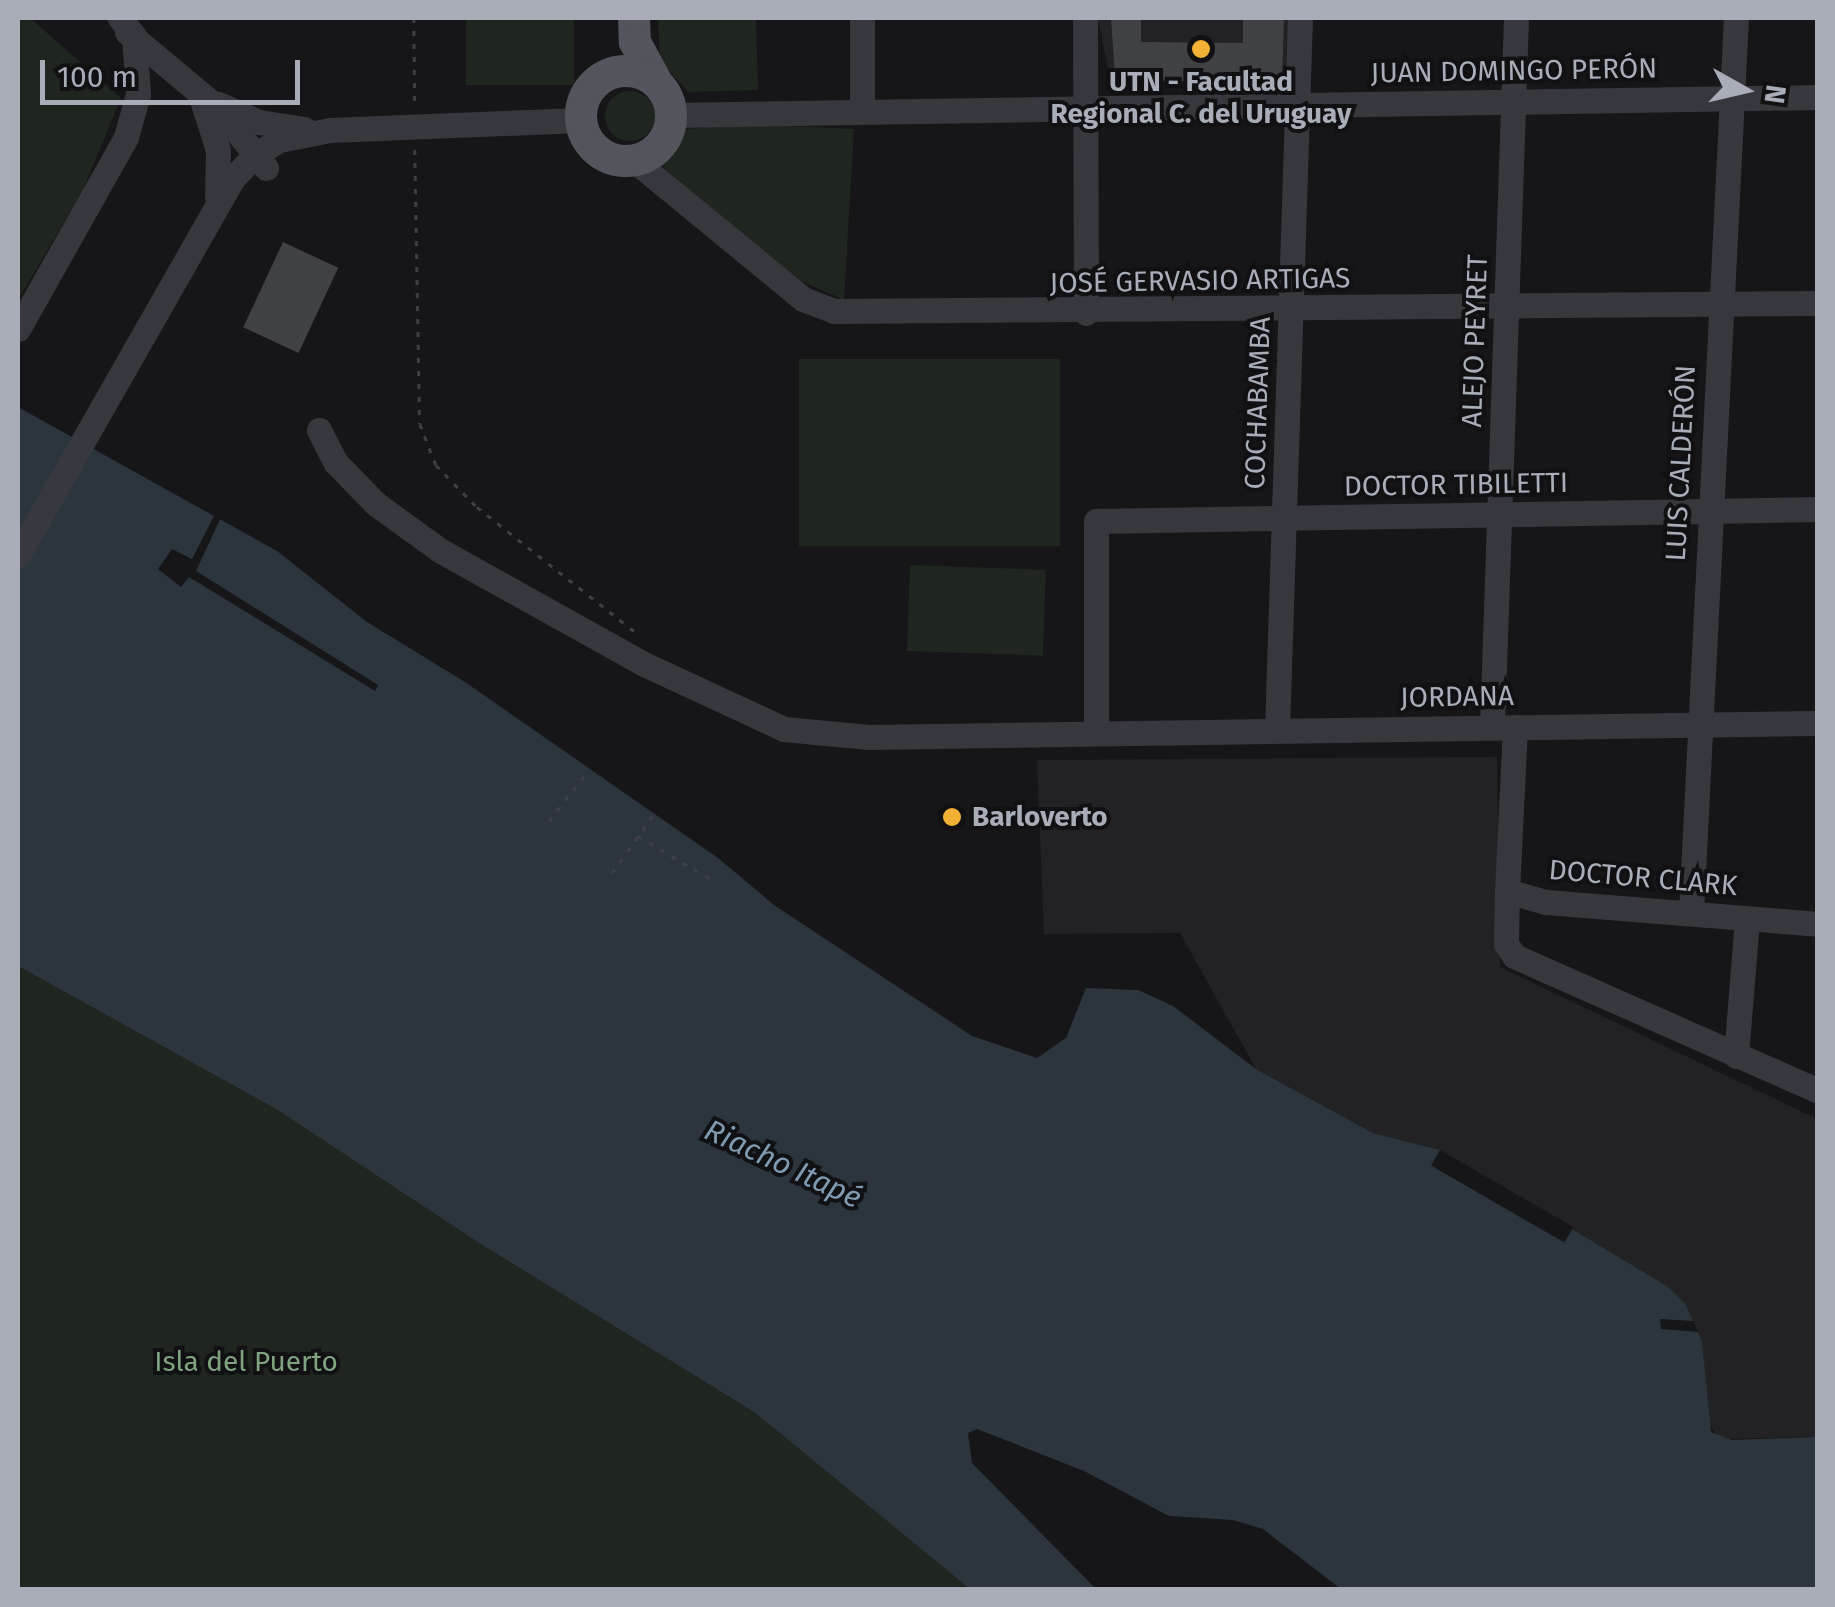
<!DOCTYPE html>
<html>
<head>
<meta charset="utf-8">
<style>
  body { margin:0 }
  #map { position:relative; width:1835px; height:1607px; overflow:hidden; background:#161618; font-family:"Fira Sans",sans-serif }
  div>[style] { position:absolute }
  .built>* { inset:0; background:#222225 }
  .green>* { inset:0; background:#1e261f; transform-origin:0 0 }
  .round { border-radius:50% }
  .water>* { inset:0; background:#2c353c }
  .pier>* { inset:0; background:#161618; transform-origin:0 0 }
  .building>* { inset:0; background:#404145; transform-origin:0 0 }
  .path>* { height:2.5px; margin-top:-1.25px; transform-origin:0; background:repeating-linear-gradient(90deg,#3d3f44 0 5px,transparent 0 13px) }
  .minor>* { height:25px; margin:-12.5px; padding:0 12.5px; transform-origin:12.5px; border-radius:12.5px; background:#37383d }
  .major>* { height:32px; margin:-16px; padding:0 16px; transform-origin:16px; border-radius:16px; background:#53555c }
  .major>.ring { margin:-16px; padding:0; box-sizing:content-box; background:none; border:32px solid #53555c; border-radius:50% }
  .dots>* { width:28px; height:28px; translate:-50% -50%; box-sizing:border-box; border:5px solid #111113; border-radius:50% }
  span { translate:-50% -50%; white-space:nowrap; text-align:center; line-height:1.15; -webkit-text-stroke:8px #111113; paint-order:stroke }
  .street-label { font-size:28px; color:#a8adb8 }
  .poi-label { font-size:28px; color:#a8adb8; font-weight:700 }
  .left { translate:0 -50%; text-align:left }
  .park-label { font-size:28px; color:#7fa381 }
  .water-label { font-size:30px; color:#7f9bb3; font-style:italic }
  .frame { position:absolute; inset:0; border:20px solid #a8adb8; pointer-events:none }
  .north { position:absolute; left:1695px; top:40px; width:100px; height:100px; -webkit-text-stroke:8px #111113; paint-order:stroke; rotate:98deg; font-size:28px; font-weight:700; line-height:40px; text-align:center; color:#a8adb8 }
  .north::after { content:''; display:block; margin:auto; width:35px; height:45px; background:#a8adb8; clip-path:polygon(50% 0,100% 100%,50% 72%,0 100%) }
  .scale { position:absolute; left:40px; top:60px; width:260px; height:45px; box-sizing:border-box; border:5px solid #a8adb8; border-top:0; padding-left:12px; font-size:30px; line-height:35px; white-space:nowrap; color:#a8adb8; -webkit-text-stroke:8px #111113; paint-order:stroke }
</style>
</head>
<body>
<div id="map">
  <div class="built">
    <i style="clip-path:polygon(1098px 18px,1299px 18px,1290px 85px,1110px 80px)"></i>
    <i style="clip-path:polygon(1497px 757px,1500px 967px,1817px 1119px,1817px 1437px,1720px 1439px,1705px 1418px,1702px 1342px,1667px 1286px,1440px 1150px,1373px 1133px,1256px 1069px,1180px 933px,1044px 934px,1037px 760px)"></i>
  </div>
  <div class="green">
    <i style="clip-path:polygon(18px 18px,30px 18px,121px 98px,84px 188px,18px 300px)"></i>
    <i style="left:466px;top:18px;width:108px;height:67px"></i>
    <i style="clip-path:polygon(658px 18px,756px 18px,758px 90px,688px 92px,660px 61px)"></i>
    <i class="round" style="left:605px;top:91px;width:50px;height:50px"></i>
    <i style="clip-path:polygon(745px 124px,854px 129px,844px 300px,781px 272px,658px 162px,684px 129px)"></i>
    <i style="left:1060px;top:359px;width:187px;height:261px;rotate:90deg"></i>
    <i style="left:910px;top:565px;width:136px;height:86px;rotate:2deg"></i>
    <i style="clip-path:polygon(18px 966px,276px 1109px,479px 1243px,754px 1412px,970px 1589px,18px 1589px)"></i>
  </div>
  <div class="water">
    <i style="clip-path:polygon(18px 407px,277px 551px,367px 622px,465px 682px,718px 858px,774px 905px,972px 1036px,1037px 1058px,1066px 1038px,1086px 988px,1138px 990px,1173px 1006px,1256px 1069px,1373px 1133px,1440px 1150px,1667px 1286px,1686px 1305px,1702px 1342px,1711px 1432px,1732px 1440px,1817px 1437px,1817px 1589px,1341px 1589px,1263px 1529px,1233px 1520px,1169px 1516px,1084px 1471px,977px 1429px,968px 1433px,972px 1463px,1096px 1589px,970px 1589px,754px 1412px,479px 1243px,276px 1109px,18px 966px)"></i>
  </div>
  <div class="pier">
    <i style="clip-path:polygon(216px 512px,222px 515px,196px 571px,378px 685px,375px 691px,189px 577px,181px 587px,158px 569px,172px 549px,192px 559px)"></i>
    <i style="left:1440px;top:1150px;width:154px;height:18px;rotate:30deg"></i>
    <i style="clip-path:polygon(1660px 1319px,1694px 1321px,1698px 1332px,1661px 1329px)"></i>
  </div>
  <div class="building">
    <i style="clip-path:polygon(1111px 18px,1141px 18px,1141px 42px,1243px 43px,1243px 18px,1284px 18px,1282px 82px,1123px 80px,1115px 76px)"></i>
    <i style="left:283px;top:242px;width:61px;height:94px;rotate:25deg"></i>
  </div>
  <div class="path">
    <i style="left:414px;top:18px;width:89px;rotate:89.4deg"></i>
    <i style="left:415px;top:150px;width:274px;rotate:89deg"></i>
    <i style="left:420px;top:424px;width:44px;rotate:68.7deg"></i>
    <i style="left:436px;top:465px;width:59px;rotate:45.7deg"></i>
    <i style="left:477px;top:507px;width:205px;rotate:38.3deg"></i>
    <i style="left:549px;top:821px;width:62px;rotate:-52.2deg"></i>
    <i style="left:638px;top:836px;width:88px;rotate:30.6deg"></i>
    <i style="left:612px;top:873px;width:70px;rotate:-54.9deg"></i>
  </div>
  <div class="minor">
    <i style="left:1085px;top:18px;width:295px;rotate:89.8deg"></i>
    <i style="left:127px;top:32px;width:119px;rotate:39.9deg"></i>
    <i style="left:218px;top:108px;width:77px;rotate:51.3deg"></i>
    <i style="left:202px;top:100px;width:52px;rotate:72.3deg"></i>
    <i style="left:218px;top:150px;width:47px;rotate:91.2deg"></i>
    <i style="left:218px;top:104px;width:45px;rotate:23.7deg"></i>
    <i style="left:259px;top:122px;width:46px;rotate:8.8deg"></i>
    <i style="left:862px;top:110px;width:92px;rotate:-90deg"></i>
    <i style="left:672px;top:115px;width:1146px;rotate:-0.9deg"></i>
    <i style="left:635px;top:161px;width:217px;rotate:39.4deg"></i>
    <i style="left:803px;top:299px;width:33px;rotate:21deg"></i>
    <i style="left:834px;top:311px;width:984px;rotate:-0.47deg"></i>
    <i style="left:18px;top:329px;width:220px;rotate:-60.6deg"></i>
    <i style="left:126px;top:137px;width:45px;rotate:-74.4deg"></i>
    <i style="left:138px;top:94px;width:58px;rotate:-93.9deg"></i>
    <i style="left:134px;top:36px;width:23px;rotate:-128deg"></i>
    <i style="left:319px;top:430px;width:37px;rotate:63deg"></i>
    <i style="left:336px;top:463px;width:57px;rotate:45.7deg"></i>
    <i style="left:376px;top:504px;width:80px;rotate:35.9deg"></i>
    <i style="left:441px;top:551px;width:232px;rotate:29.1deg"></i>
    <i style="left:644px;top:664px;width:154px;rotate:24.9deg"></i>
    <i style="left:784px;top:729px;width:85px;rotate:5.4deg"></i>
    <i style="left:869px;top:737px;width:949px;rotate:-0.85deg"></i>
    <i style="left:18px;top:555px;width:435px;rotate:-60.3deg"></i>
    <i style="left:234px;top:177px;width:30px;rotate:-46deg"></i>
    <i style="left:255px;top:155px;width:28px;rotate:-32deg"></i>
    <i style="left:279px;top:140px;width:52px;rotate:-11.1deg"></i>
    <i style="left:330px;top:130px;width:251px;rotate:-2.3deg"></i>
    <i style="left:1492px;top:727px;width:709px;rotate:-88.06deg"></i>
    <i style="left:1515px;top:727px;width:164px;rotate:92.8deg"></i>
    <i style="left:1507px;top:891px;width:41px;rotate:15.8deg"></i>
    <i style="left:1546px;top:902px;width:273px;rotate:4.6deg"></i>
    <i style="left:1277px;top:730px;width:712px;rotate:-88.15deg"></i>
    <i style="left:1096px;top:733px;width:212px;rotate:-90deg"></i>
    <i style="left:1096px;top:521px;width:722px;rotate:-0.95deg"></i>
    <i style="left:1507px;top:891px;width:53px;rotate:91.1deg"></i>
    <i style="left:1506px;top:944px;width:14px;rotate:56deg"></i>
    <i style="left:1514px;top:956px;width:333px;rotate:23.9deg"></i>
    <i style="left:1691px;top:912px;width:895px;rotate:-87.12deg"></i>
    <i style="left:1736px;top:1056px;width:138px;rotate:-85.4deg"></i>
  </div>
  <div class="major">
    <i style="left:634px;top:18px;width:24px;rotate:88deg"></i>
    <i style="left:635px;top:42px;width:44px;rotate:61.7deg"></i>
    <i class="ring" style="left:581px;top:71px;width:58px;height:58px"></i>
  </div>
  <div class="dots">
    <i style="left:1201px;top:49px;background:#f2b134"></i>
    <i style="left:952px;top:817px;background:#f2b134"></i>
  </div>
  <div class="street-label">
    <span style="left:1514px;top:71px;rotate:-1deg">JUAN DOMINGO PERÓN</span>
    <span style="left:1200px;top:281px;rotate:-1deg">JOSÉ GERVASIO ARTIGAS</span>
    <span style="left:1475px;top:341px;rotate:-88deg">ALEJO PEYRET</span>
    <span style="left:1258px;top:403px;rotate:-88deg">COCHABAMBA</span>
    <span style="left:1681px;top:463px;rotate:-87deg">LUIS CALDERÓN</span>
    <span style="left:1456px;top:485px;rotate:-1deg">DOCTOR TIBILETTI</span>
    <span style="left:1457px;top:697px;rotate:-1deg">JORDANA</span>
    <span style="left:1643px;top:878px;rotate:5deg">DOCTOR CLARK</span>
  </div>
  <div class="poi-label">
    <span style="left:1201px;top:98px">UTN - Facultad<br>Regional C. del Uruguay</span>
    <span class="left" style="left:972px;top:817px">Barloverto</span>
  </div>
  <div class="park-label">
    <span style="left:246px;top:1362px">Isla del Puerto</span>
  </div>
  <div class="water-label">
    <span style="left:783px;top:1164px;rotate:25deg">Riacho Itapé</span>
  </div>
  <div class="frame"></div>
  <div class="north">N</div>
  <div class="scale">100 m</div>
</div>
</body>
</html>
